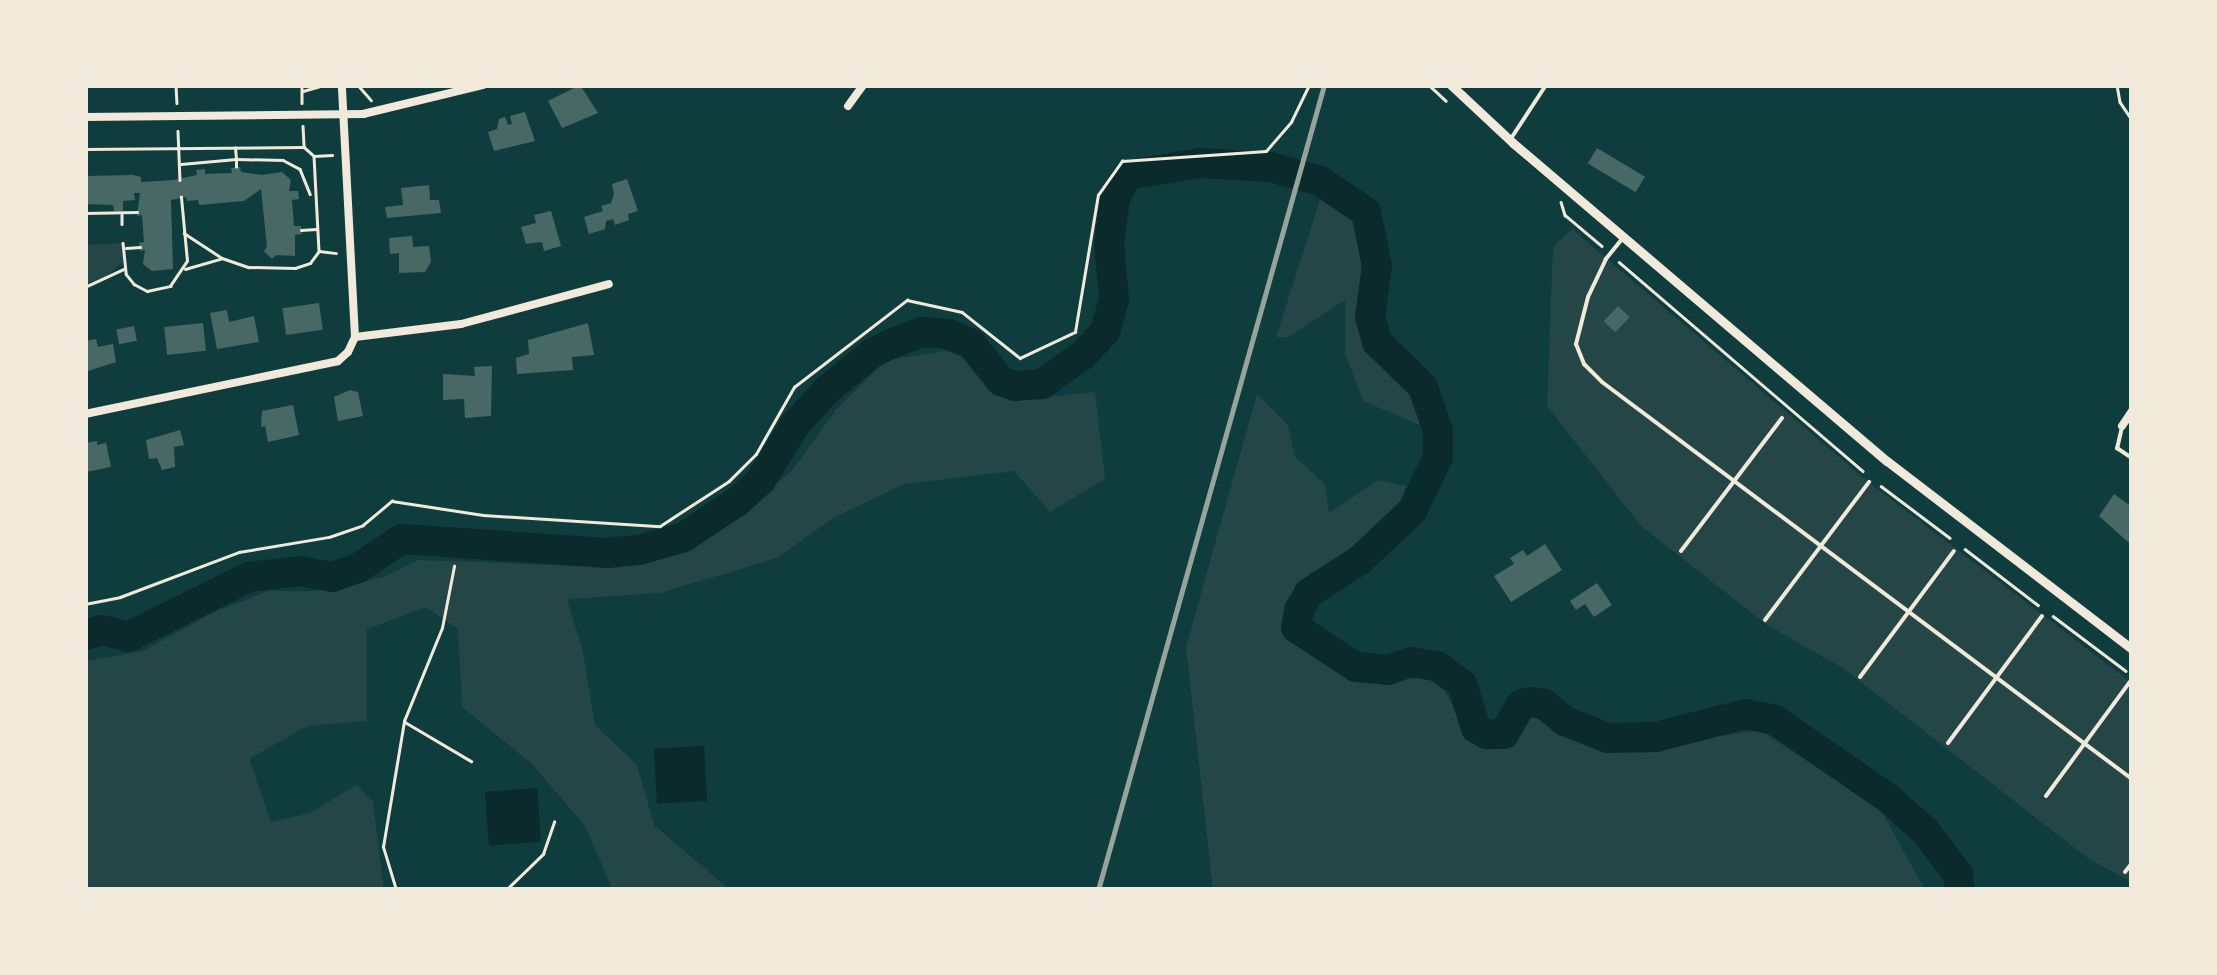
<!DOCTYPE html>
<html>
<head>
<meta charset="utf-8">
<style>
  body { margin:0 }
  #map { position:relative; width:2217px; height:975px; overflow:hidden; background:#0f3d3e; font-family:Signika,sans-serif }
  div>[style] { position:absolute }
  .green>* { inset:0; background:#244646 }
  .water>* { inset:0; background:#0a2a2b; transform-origin:0 0 }
  .river>* { height:30px; margin:-15px; padding:0 15px; transform-origin:15px; border-radius:15px; background:#0a2a2b }
  .building>* { inset:0; background:#486865; transform-origin:0 0 }
  .path>* { height:2.5px; margin:-1.25px; padding:0 1.25px; transform-origin:1.25px; border-radius:1.25px; background:#f1e9da }
  .service>* { height:4px; margin:-2px; padding:0 2px; transform-origin:2px; border-radius:2px; background:#f1e9da }
  .minor>* { height:8px; margin:-4px; padding:0 4px; transform-origin:4px; border-radius:4px; background:#f1e9da }
  .tertiary>* { height:9px; margin:-4.5px; padding:0 4.5px; transform-origin:4.5px; border-radius:4.5px; background:#f1e9da }
  .rail>* { height:5px; margin:-2.5px; padding:0 2.5px; transform-origin:2.5px; border-radius:2.5px; background:#97a49c }
  span { translate:-50% -50%; white-space:nowrap; text-align:center; line-height:1.15; -webkit-text-stroke:8px #f1e9da; paint-order:stroke }
  .frame { position:absolute; inset:0; border:88px solid #f1e9da; pointer-events:none }
</style>
</head>
<body>
<div id="map">
  <div class="green">
    <i style="clip-path:polygon(1321px 197px,1355px 219px,1369px 277px,1361px 320px,1376px 362px,1415px 395px,1425px 427px,1363px 401px,1345px 353px,1345px 300px,1289px 337px,1276px 337px)"></i>
    <i style="clip-path:polygon(1572px 229px,1867px 481px,2132px 683px,2132px 882px,2089px 859px,1843px 668px,1767px 625px,1641px 526px,1547px 406px,1553px 247px)"></i>
    <i style="clip-path:polygon(85px 232px,87px 245px,121px 243px,123px 262px,104px 277px,85px 284px)"></i>
    <i style="clip-path:polygon(945px 351px,971px 359px,986px 387px,1018px 400px,1095px 392px,1105px 479px,1050px 512px,1014px 471px,904px 484px,833px 518px,777px 558px,660px 593px,567px 599px,583px 652px,595px 725px,637px 765px,654px 825px,730px 890px,613px 890px,585px 826px,532px 764px,462px 707px,458px 629px,426px 607px,367px 629px,367px 721px,307px 726px,249px 759px,271px 822px,310px 813px,356px 785px,373px 802px,384px 890px,85px 890px,85px 661px,143px 651px,216px 611px,269px 591px,317px 591px,384px 577px,418px 560px,584px 566px,627px 562px,673px 549px,713px 532px,790px 473px,836px 410px,886px 360px)"></i>
    <i style="clip-path:polygon(1257px 394px,1288px 425px,1295px 457px,1325px 484px,1329px 513px,1378px 480px,1416px 488px,1362px 545px,1311px 573px,1286px 618px,1291px 639px,1354px 675px,1440px 680px,1469px 739px,1509px 744px,1527px 714px,1607px 753px,1760px 730px,1881px 810px,1925px 890px,1213px 890px,1186px 647px)"></i>
  </div>
  <div class="water">
    <i style="left:704px;top:746px;width:55px;height:50px;rotate:87deg"></i>
    <i style="left:537px;top:788px;width:54px;height:52px;rotate:86deg"></i>
  </div>
  <div class="river">
    <i style="left:85px;top:635px;width:18px;rotate:-16deg"></i>
    <i style="left:102px;top:630px;width:27px;rotate:15deg"></i>
    <i style="left:128px;top:637px;width:135px;rotate:-26.4deg"></i>
    <i style="left:249px;top:577px;width:52px;rotate:-6.6deg"></i>
    <i style="left:301px;top:571px;width:32px;rotate:11deg"></i>
    <i style="left:332px;top:577px;width:28px;rotate:-19deg"></i>
    <i style="left:358px;top:568px;width:53px;rotate:-33.4deg"></i>
    <i style="left:402px;top:539px;width:206px;rotate:3.9deg"></i>
    <i style="left:608px;top:553px;width:31px;rotate:-6deg"></i>
    <i style="left:639px;top:550px;width:47px;rotate:-16.1deg"></i>
    <i style="left:684px;top:537px;width:65px;rotate:-33.7deg"></i>
    <i style="left:738px;top:501px;width:31px;rotate:-42deg"></i>
    <i style="left:761px;top:480px;width:65px;rotate:-58.3deg"></i>
    <i style="left:795px;top:425px;width:47px;rotate:-47.6deg"></i>
    <i style="left:827px;top:390px;width:57px;rotate:-39.3deg"></i>
    <i style="left:871px;top:354px;width:25px;rotate:-27deg"></i>
    <i style="left:893px;top:343px;width:30px;rotate:-21deg"></i>
    <i style="left:921px;top:332px;width:28px;rotate:4deg"></i>
    <i style="left:949px;top:334px;width:24px;rotate:24deg"></i>
    <i style="left:971px;top:344px;width:48px;rotate:51deg"></i>
    <i style="left:1001px;top:381px;width:15px;rotate:20deg"></i>
    <i style="left:1015px;top:386px;width:27px;rotate:-4deg"></i>
    <i style="left:1042px;top:384px;width:50px;rotate:-35.3deg"></i>
    <i style="left:1083px;top:355px;width:33px;rotate:-47deg"></i>
    <i style="left:1105px;top:331px;width:33px;rotate:-74deg"></i>
    <i style="left:1114px;top:299px;width:56px;rotate:-95.1deg"></i>
    <i style="left:1109px;top:243px;width:45px;rotate:-82.4deg"></i>
    <i style="left:1115px;top:198px;width:26px;rotate:-61deg"></i>
    <i style="left:1128px;top:175px;width:74px;rotate:-9.3deg"></i>
    <i style="left:1201px;top:163px;width:69px;rotate:3.3deg"></i>
    <i style="left:1270px;top:167px;width:52px;rotate:15.6deg"></i>
    <i style="left:1320px;top:181px;width:55px;rotate:34deg"></i>
    <i style="left:1366px;top:212px;width:55px;rotate:78.5deg"></i>
    <i style="left:1377px;top:266px;width:51px;rotate:97.8deg"></i>
    <i style="left:1370px;top:317px;width:26px;rotate:74deg"></i>
    <i style="left:1377px;top:342px;width:64px;rotate:44.4deg"></i>
    <i style="left:1423px;top:387px;width:46px;rotate:71.2deg"></i>
    <i style="left:1438px;top:431px;width:26px;rotate:90deg"></i>
    <i style="left:1438px;top:457px;width:60px;rotate:115.7deg"></i>
    <i style="left:1412px;top:511px;width:71px;rotate:136.7deg"></i>
    <i style="left:1360px;top:560px;width:61px;rotate:147.1deg"></i>
    <i style="left:1309px;top:593px;width:20px;rotate:120deg"></i>
    <i style="left:1299px;top:610px;width:18px;rotate:99deg"></i>
    <i style="left:1296px;top:628px;width:72px;rotate:33deg"></i>
    <i style="left:1356px;top:667px;width:32px;rotate:5deg"></i>
    <i style="left:1388px;top:670px;width:24px;rotate:-19deg"></i>
    <i style="left:1411px;top:662px;width:26px;rotate:9deg"></i>
    <i style="left:1437px;top:666px;width:31px;rotate:36deg"></i>
    <i style="left:1462px;top:684px;width:46px;rotate:72.3deg"></i>
    <i style="left:1476px;top:728px;width:13px;rotate:29deg"></i>
    <i style="left:1487px;top:734px;width:17px"></i>
    <i style="left:1504px;top:734px;width:34px;rotate:-60deg"></i>
    <i style="left:1521px;top:705px;width:9px;rotate:-18deg"></i>
    <i style="left:1530px;top:702px;width:14px;rotate:8deg"></i>
    <i style="left:1544px;top:704px;width:27px;rotate:39deg"></i>
    <i style="left:1565px;top:721px;width:46px;rotate:21.6deg"></i>
    <i style="left:1608px;top:738px;width:48px;rotate:-1.2deg"></i>
    <i style="left:1656px;top:737px;width:92px;rotate:-14.5deg"></i>
    <i style="left:1745px;top:714px;width:31px;rotate:11deg"></i>
    <i style="left:1775px;top:720px;width:137px;rotate:34.6deg"></i>
    <i style="left:1888px;top:798px;width:50px;rotate:41.7deg"></i>
    <i style="left:1925px;top:831px;width:54px;rotate:52.5deg"></i>
    <i style="left:1958px;top:874px;width:16px;rotate:83deg"></i>
  </div>
  <div class="building">
    <i style="clip-path:polygon(580px 85px,598px 113px,562px 128px,548px 101px)"></i>
    <i style="clip-path:polygon(525px 112px,535px 141px,494px 151px,488px 132px,497px 129px,499px 119px,505px 117px,508px 125px,512px 124px,510px 116px)"></i>
    <i style="left:1597px;top:148px;width:56px;height:18px;rotate:31deg"></i>
    <i style="clip-path:polygon(240px 167px,241px 172px,262px 175px,282px 172px,291px 180px,289px 191px,298px 191px,299px 199px,292px 200px,294px 226px,301px 226px,302px 234px,295px 235px,295px 256px,276px 255px,272px 259px,264px 251px,267px 247px,261px 189px,244px 201px,199px 205px,198px 200px,187px 201px,186px 197px,171px 200px,173px 269px,152px 271px,143px 264px,145px 250px,140px 251px,139px 243px,144px 242px,142px 215px,137px 216px,140px 193px,134px 193px,135px 200px,123px 201px,123px 211px,114px 211px,113px 205px,85px 204px,85px 176px,133px 175px,141px 177px,141px 182px,174px 180px,197px 175px,196px 170px,205px 169px,205px 174px,232px 173px,231px 168px)"></i>
    <i style="clip-path:polygon(627px 179px,638px 211px,628px 214px,629px 220px,615px 225px,613px 219px,606px 221px,605px 229px,589px 234px,584px 217px,603px 211px,601px 206px,611px 203px,614px 194px,612px 184px)"></i>
    <i style="clip-path:polygon(429px 185px,430px 200px,439px 200px,441px 213px,387px 218px,385px 207px,403px 205px,401px 188px)"></i>
    <i style="clip-path:polygon(551px 211px,561px 246px,544px 251px,542px 242px,526px 244px,521px 227px,536px 223px,534px 215px)"></i>
    <i style="clip-path:polygon(412px 236px,413px 247px,429px 246px,431px 262px,425px 272px,399px 273px,399px 253px,390px 254px,389px 238px)"></i>
    <i style="left:319px;top:303px;width:27px;height:37px;rotate:82deg"></i>
    <i style="left:1618px;top:306px;width:16px;height:21px;rotate:43deg"></i>
    <i style="clip-path:polygon(227px 310px,229px 322px,254px 316px,259px 342px,217px 349px,210px 313px)"></i>
    <i style="left:203px;top:323px;width:28px;height:39px;rotate:84deg"></i>
    <i style="clip-path:polygon(588px 323px,594px 355px,572px 357px,573px 370px,517px 374px,516px 358px,529px 354px,528px 340px)"></i>
    <i style="left:134px;top:326px;width:15px;height:18px;rotate:79deg"></i>
    <i style="clip-path:polygon(96px 339px,98px 347px,113px 344px,116px 362px,85px 372px,85px 341px)"></i>
    <i style="clip-path:polygon(492px 366px,491px 416px,465px 418px,464px 399px,443px 400px,443px 374px,475px 376px,474px 367px)"></i>
    <i style="clip-path:polygon(350px 390px,358px 392px,363px 416px,338px 421px,334px 397px)"></i>
    <i style="clip-path:polygon(293px 405px,299px 435px,268px 442px,265px 426px,261px 427px,262px 411px)"></i>
    <i style="clip-path:polygon(180px 430px,184px 445px,174px 447px,175px 467px,162px 470px,157px 458px,149px 459px,146px 440px)"></i>
    <i style="clip-path:polygon(97px 441px,97px 445px,106px 443px,111px 467px,86px 472px,85px 443px)"></i>
    <i style="clip-path:polygon(2114px 494px,2132px 507px,2129px 543px,2099px 516px)"></i>
    <i style="clip-path:polygon(1545px 544px,1562px 570px,1511px 602px,1494px 576px,1514px 564px,1510px 558px,1523px 550px,1527px 556px)"></i>
    <i style="clip-path:polygon(1597px 583px,1612px 605px,1594px 617px,1585px 604px,1576px 610px,1570px 601px)"></i>
  </div>
  <div class="path">
    <i style="left:107px;top:85px;width:37px"></i>
    <i style="left:176px;top:85px;width:18px;rotate:87deg"></i>
    <i style="left:302px;top:85px;width:18px;rotate:90deg"></i>
    <i style="left:358px;top:85px;width:20px;rotate:49deg"></i>
    <i style="left:1429px;top:85px;width:23px;rotate:43deg"></i>
    <i style="left:2117px;top:85px;width:17px;rotate:80deg"></i>
    <i style="left:2120px;top:102px;width:22px;rotate:56deg"></i>
    <i style="left:303px;top:91px;width:22px;rotate:-16deg"></i>
    <i style="left:303px;top:126px;width:21px;rotate:87deg"></i>
    <i style="left:178px;top:131px;width:49px;rotate:87.7deg"></i>
    <i style="left:85px;top:149px;width:219px;rotate:-0.5deg"></i>
    <i style="left:304px;top:147px;width:13px;rotate:42deg"></i>
    <i style="left:314px;top:156px;width:95px;rotate:87deg"></i>
    <i style="left:314px;top:156px;width:18px;rotate:-3deg"></i>
    <i style="left:181px;top:164px;width:55px;rotate:-5.2deg"></i>
    <i style="left:236px;top:159px;width:11px;rotate:-95deg"></i>
    <i style="left:236px;top:167px;width:8px;rotate:-90deg"></i>
    <i style="left:236px;top:159px;width:47px;rotate:1.2deg"></i>
    <i style="left:283px;top:160px;width:19px;rotate:28deg"></i>
    <i style="left:300px;top:169px;width:27px;rotate:68deg"></i>
    <i style="left:1561px;top:202px;width:14px;rotate:73deg"></i>
    <i style="left:1565px;top:215px;width:48px;rotate:40deg"></i>
    <i style="left:85px;top:213px;width:52px;rotate:-1.1deg"></i>
    <i style="left:122px;top:215px;width:9px;rotate:90deg"></i>
    <i style="left:301px;top:230px;width:15px;rotate:-4deg"></i>
    <i style="left:184px;top:233px;width:45px;rotate:33.3deg"></i>
    <i style="left:222px;top:258px;width:28px;rotate:19deg"></i>
    <i style="left:248px;top:267px;width:47px;rotate:1.2deg"></i>
    <i style="left:295px;top:268px;width:16px;rotate:-18deg"></i>
    <i style="left:310px;top:263px;width:15px;rotate:-53deg"></i>
    <i style="left:319px;top:251px;width:17px;rotate:7deg"></i>
    <i style="left:123px;top:243px;width:31px;rotate:84deg"></i>
    <i style="left:126px;top:274px;width:13px;rotate:51deg"></i>
    <i style="left:134px;top:284px;width:15px;rotate:28deg"></i>
    <i style="left:147px;top:291px;width:24px;rotate:-12deg"></i>
    <i style="left:170px;top:286px;width:30px;rotate:-56deg"></i>
    <i style="left:187px;top:261px;width:64px;rotate:-95.4deg"></i>
    <i style="left:126px;top:248px;width:14px;rotate:-4deg"></i>
    <i style="left:1619px;top:262px;width:321px;rotate:40.6deg"></i>
    <i style="left:185px;top:269px;width:37px;rotate:-16deg"></i>
    <i style="left:85px;top:287px;width:43px;rotate:-24.8deg"></i>
    <i style="left:1881px;top:486px;width:86px;rotate:37deg"></i>
    <i style="left:1965px;top:549px;width:92px;rotate:37.5deg"></i>
    <i style="left:85px;top:604px;width:36px;rotate:-11deg"></i>
    <i style="left:120px;top:597px;width:127px;rotate:-20.7deg"></i>
    <i style="left:239px;top:552px;width:91px;rotate:-9.5deg"></i>
    <i style="left:329px;top:537px;width:36px;rotate:-19deg"></i>
    <i style="left:363px;top:525px;width:38px;rotate:-40deg"></i>
    <i style="left:392px;top:501px;width:92px;rotate:8.7deg"></i>
    <i style="left:483px;top:515px;width:177px;rotate:3.6deg"></i>
    <i style="left:660px;top:526px;width:82px;rotate:-33.1deg"></i>
    <i style="left:729px;top:481px;width:38px;rotate:-45deg"></i>
    <i style="left:756px;top:454px;width:77px;rotate:-60.4deg"></i>
    <i style="left:794px;top:387px;width:143px;rotate:-37.6deg"></i>
    <i style="left:907px;top:300px;width:56px;rotate:12.3deg"></i>
    <i style="left:962px;top:312px;width:74px;rotate:38.4deg"></i>
    <i style="left:1020px;top:358px;width:61px;rotate:-25.3deg"></i>
    <i style="left:1075px;top:332px;width:139px;rotate:-80.5deg"></i>
    <i style="left:1098px;top:195px;width:42px;rotate:-54.8deg"></i>
    <i style="left:1122px;top:161px;width:144px;rotate:-4deg"></i>
    <i style="left:1266px;top:151px;width:38px;rotate:-49deg"></i>
    <i style="left:1291px;top:122px;width:41px;rotate:-64.1deg"></i>
    <i style="left:2053px;top:616px;width:91px;rotate:37deg"></i>
    <i style="left:405px;top:722px;width:77px;rotate:30.6deg"></i>
    <i style="left:396px;top:890px;width:45px;rotate:-106.8deg"></i>
    <i style="left:383px;top:847px;width:128px;rotate:-80.5deg"></i>
    <i style="left:404px;top:721px;width:100px;rotate:-67.8deg"></i>
    <i style="left:442px;top:628px;width:63px;rotate:-79deg"></i>
    <i style="left:506px;top:890px;width:52px;rotate:-44.2deg"></i>
    <i style="left:543px;top:854px;width:34px;rotate:-71deg"></i>
  </div>
  <div class="service">
    <i style="left:1510px;top:140px;width:66px;rotate:-56.8deg"></i>
    <i style="left:1622px;top:239px;width:26px;rotate:129deg"></i>
    <i style="left:1606px;top:259px;width:42px;rotate:115.3deg"></i>
    <i style="left:1588px;top:297px;width:49px;rotate:104.3deg"></i>
    <i style="left:1576px;top:344px;width:22px;rotate:68deg"></i>
    <i style="left:1584px;top:364px;width:25px;rotate:45deg"></i>
    <i style="left:1602px;top:382px;width:662px;rotate:36.84deg"></i>
    <i style="left:2122px;top:427px;width:22px;rotate:103deg"></i>
    <i style="left:2117px;top:448px;width:18px;rotate:34deg"></i>
    <i style="left:1681px;top:551px;width:167px;rotate:-52.8deg"></i>
    <i style="left:1765px;top:620px;width:173px;rotate:-53deg"></i>
    <i style="left:1860px;top:677px;width:157px;rotate:-53.3deg"></i>
    <i style="left:1948px;top:743px;width:158px;rotate:-53.5deg"></i>
    <i style="left:2046px;top:796px;width:145px;rotate:-53.7deg"></i>
    <i style="left:2125px;top:872px;width:11px;rotate:-52deg"></i>
  </div>
  <div class="minor">
    <i style="left:848px;top:106px;width:26px;rotate:-54deg"></i>
    <i style="left:85px;top:117px;width:278px;rotate:-0.6deg"></i>
    <i style="left:363px;top:114px;width:123px;rotate:-13.6deg"></i>
    <i style="left:355px;top:337px;width:107px;rotate:-7deg"></i>
    <i style="left:461px;top:324px;width:153px;rotate:-15.1deg"></i>
    <i style="left:85px;top:414px;width:258px;rotate:-11.8deg"></i>
    <i style="left:338px;top:361px;width:13px;rotate:-42deg"></i>
    <i style="left:348px;top:352px;width:17px;rotate:-65deg"></i>
    <i style="left:355px;top:337px;width:252px;rotate:-93deg"></i>
    <i style="left:2122px;top:426px;width:18px;rotate:-56deg"></i>
  </div>
  <div class="tertiary">
    <i style="left:1451px;top:85px;width:85px;rotate:43.1deg"></i>
    <i style="left:1513px;top:143px;width:491px;rotate:40.4deg"></i>
    <i style="left:1887px;top:461px;width:309px;rotate:37.5deg"></i>
  </div>
  <div class="rail">
    <i style="left:1098px;top:890px;width:836px;rotate:-74.32deg"></i>
  </div>
  <div class="frame"></div>
</div>
</body>
</html>
